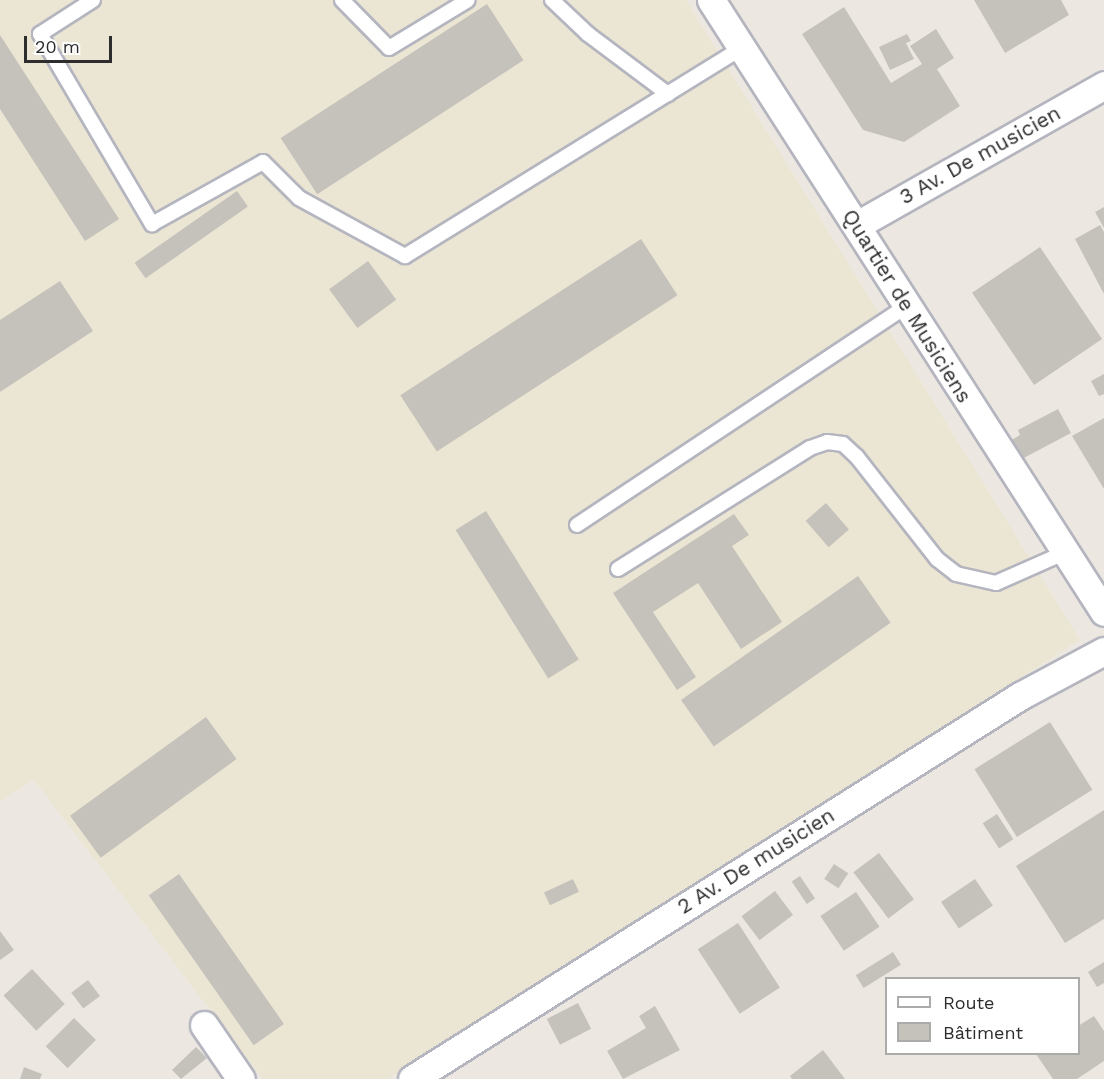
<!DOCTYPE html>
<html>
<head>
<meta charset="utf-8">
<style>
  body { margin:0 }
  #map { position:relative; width:1104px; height:1079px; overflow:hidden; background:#ece8e1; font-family:"Work Sans",sans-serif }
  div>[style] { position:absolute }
  .education>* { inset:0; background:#ebe6d3 }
  .building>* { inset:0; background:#c5c2bc; transform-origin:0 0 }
  .roads { filter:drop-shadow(2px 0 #b4b5bf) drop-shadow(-2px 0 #b4b5bf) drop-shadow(0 2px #b4b5bf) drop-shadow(0 -2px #b4b5bf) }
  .lane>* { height:14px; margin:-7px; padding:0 7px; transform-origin:7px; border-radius:7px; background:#fff }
  .street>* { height:27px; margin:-13.5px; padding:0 13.5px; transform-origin:13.5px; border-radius:13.5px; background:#fff }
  span { translate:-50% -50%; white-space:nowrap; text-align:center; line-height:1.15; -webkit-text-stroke:4.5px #fff; paint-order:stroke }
  .street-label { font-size:21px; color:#2d2d2d }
  .legend { position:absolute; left:885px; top:977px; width:195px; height:78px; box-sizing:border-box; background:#fff; border:2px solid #ababab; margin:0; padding:8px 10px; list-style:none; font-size:18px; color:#2d2d2d }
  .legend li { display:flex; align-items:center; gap:12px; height:30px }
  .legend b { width:30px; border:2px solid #ababab }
  .scale { position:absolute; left:24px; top:36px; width:88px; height:27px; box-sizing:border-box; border:3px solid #2d2d2d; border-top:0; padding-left:8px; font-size:18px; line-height:21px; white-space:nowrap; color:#2d2d2d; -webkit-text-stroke:4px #fff; paint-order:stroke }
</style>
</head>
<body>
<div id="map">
  <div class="education">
    <i style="clip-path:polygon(0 0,686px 0,1080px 640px,388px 1079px,263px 1079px,34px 780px,0 801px)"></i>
  </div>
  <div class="building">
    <i style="clip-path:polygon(974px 0,1061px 0,1069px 15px,1005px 53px)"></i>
    <i style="left:487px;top:4px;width:67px;height:246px;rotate:57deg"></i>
    <i style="clip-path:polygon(844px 7px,891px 83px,922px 64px,910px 46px,936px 29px,954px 58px,937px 69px,960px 106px,904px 142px,863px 130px,802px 34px)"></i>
    <i style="clip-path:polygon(907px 34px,911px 41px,906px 43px,914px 59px,890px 70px,879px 47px)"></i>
    <i style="clip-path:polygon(0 35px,119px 219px,85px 241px,0 109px)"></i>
    <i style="left:237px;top:191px;width:19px;height:125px;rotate:55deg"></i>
    <i style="clip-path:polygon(1104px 207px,1104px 228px,1095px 212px)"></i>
    <i style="clip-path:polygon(1100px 225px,1104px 232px,1104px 294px,1075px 239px)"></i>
    <i style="left:641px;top:239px;width:67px;height:287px;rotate:57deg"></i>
    <i style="left:1040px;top:247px;width:111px;height:82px;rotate:56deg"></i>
    <i style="left:368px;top:261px;width:48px;height:48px;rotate:54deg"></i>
    <i style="clip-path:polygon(60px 281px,93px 331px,0 392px,0 320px)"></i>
    <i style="clip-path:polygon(1104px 374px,1104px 394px,1099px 396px,1091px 381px)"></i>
    <i style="clip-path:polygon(1058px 409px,1071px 433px,1018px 461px,1008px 442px,1020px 435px,1018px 430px)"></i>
    <i style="clip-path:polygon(1104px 418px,1104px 489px,1072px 436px)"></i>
    <i style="left:826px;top:503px;width:35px;height:27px;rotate:49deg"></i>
    <i style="left:486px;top:511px;width:175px;height:36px;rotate:58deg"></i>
    <i style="clip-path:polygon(734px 514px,749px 535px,732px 546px,782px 622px,741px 649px,698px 583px,653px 612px,696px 677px,677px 690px,613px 593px)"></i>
    <i style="left:858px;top:576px;width:57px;height:216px;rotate:55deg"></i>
    <i style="left:206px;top:717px;width:52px;height:168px;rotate:54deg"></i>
    <i style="left:1050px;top:722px;width:80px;height:89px;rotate:58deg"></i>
    <i style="clip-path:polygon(1104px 810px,1104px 919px,1065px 943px,1016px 866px)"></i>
    <i style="left:997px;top:814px;width:30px;height:17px;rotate:57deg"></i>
    <i style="left:879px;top:853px;width:58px;height:32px;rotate:53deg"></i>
    <i style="left:834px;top:864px;width:17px;height:18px;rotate:33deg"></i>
    <i style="left:179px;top:874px;width:183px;height:37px;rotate:55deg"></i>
    <i style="left:800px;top:876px;width:27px;height:10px;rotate:56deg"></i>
    <i style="left:573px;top:879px;width:14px;height:32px;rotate:65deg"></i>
    <i style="left:975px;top:879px;width:32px;height:41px;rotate:56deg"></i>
    <i style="left:775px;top:891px;width:30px;height:42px;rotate:53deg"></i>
    <i style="left:856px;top:892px;width:42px;height:43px;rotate:56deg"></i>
    <i style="left:738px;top:923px;width:77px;height:48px;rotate:57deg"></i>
    <i style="clip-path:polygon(0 931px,14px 950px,0 960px)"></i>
    <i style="left:893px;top:952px;width:15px;height:44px;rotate:58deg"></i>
    <i style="clip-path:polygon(1104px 962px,1104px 983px,1097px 987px,1088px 972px)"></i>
    <i style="left:32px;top:969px;width:48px;height:39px;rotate:47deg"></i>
    <i style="left:88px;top:980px;width:20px;height:21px;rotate:53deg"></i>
    <i style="left:578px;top:1003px;width:29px;height:35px;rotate:63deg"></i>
    <i style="clip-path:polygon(655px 1006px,680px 1050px,623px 1079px,607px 1051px,646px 1028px,639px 1016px)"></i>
    <i style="clip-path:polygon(1094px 1016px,1104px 1031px,1104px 1061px,1077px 1079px,1053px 1079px,1036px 1054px,1078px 1054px,1078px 1026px)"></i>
    <i style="left:74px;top:1018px;width:31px;height:40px;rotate:45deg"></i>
    <i style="clip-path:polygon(196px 1047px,207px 1058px,181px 1079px,172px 1070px)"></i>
    <i style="clip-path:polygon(823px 1050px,845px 1079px,792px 1079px,790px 1076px)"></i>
    <i style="clip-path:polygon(24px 1067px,42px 1074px,40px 1079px,20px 1079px)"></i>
  </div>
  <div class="roads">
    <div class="lane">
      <i style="left:93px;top:0;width:63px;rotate:147.3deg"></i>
      <i style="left:40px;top:34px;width:221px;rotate:59.5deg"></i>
      <i style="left:152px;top:224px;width:127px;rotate:-29.2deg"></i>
      <i style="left:263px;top:162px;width:51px;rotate:45deg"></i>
      <i style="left:299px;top:198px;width:121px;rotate:28.7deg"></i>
      <i style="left:405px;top:256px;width:394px;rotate:-31.7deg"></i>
      <i style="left:342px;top:0;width:67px;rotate:45.6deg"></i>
      <i style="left:389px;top:48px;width:92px;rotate:-31.3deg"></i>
      <i style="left:552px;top:0;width:50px;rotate:43.4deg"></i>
      <i style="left:588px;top:34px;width:100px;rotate:36.9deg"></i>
      <i style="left:577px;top:525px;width:396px;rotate:-33.6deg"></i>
      <i style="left:618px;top:569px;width:227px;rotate:-32.2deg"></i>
      <i style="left:810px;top:448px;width:18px;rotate:-19deg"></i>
      <i style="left:827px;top:442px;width:16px;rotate:7deg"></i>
      <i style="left:843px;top:444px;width:19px;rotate:43deg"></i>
      <i style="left:857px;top:457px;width:130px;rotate:51.9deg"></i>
      <i style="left:937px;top:559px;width:24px;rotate:38deg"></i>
      <i style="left:956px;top:574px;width:41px;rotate:12.7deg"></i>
      <i style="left:996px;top:583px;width:74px;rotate:-23.8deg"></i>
    </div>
    <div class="street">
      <i style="left:711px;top:0;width:727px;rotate:57.29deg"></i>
      <i style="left:857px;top:225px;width:284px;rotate:-29.5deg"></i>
      <i style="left:204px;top:1025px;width:65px;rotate:55.6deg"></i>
      <i style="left:412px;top:1079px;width:719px;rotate:-32.21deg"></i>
      <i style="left:1020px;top:696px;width:95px;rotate:-28.2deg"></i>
    </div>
  </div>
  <div class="street-label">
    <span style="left:980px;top:155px;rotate:-29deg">3 Av. De musicien</span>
    <span style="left:907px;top:306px;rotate:58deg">Quartier de Musiciens</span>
    <span style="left:756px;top:861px;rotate:-32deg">2 Av. De musicien</span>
  </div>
  <ul class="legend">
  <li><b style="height:8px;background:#fff"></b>Route</li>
  <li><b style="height:16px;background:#c5c2bc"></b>Bâtiment</li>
  </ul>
  <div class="scale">20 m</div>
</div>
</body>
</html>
